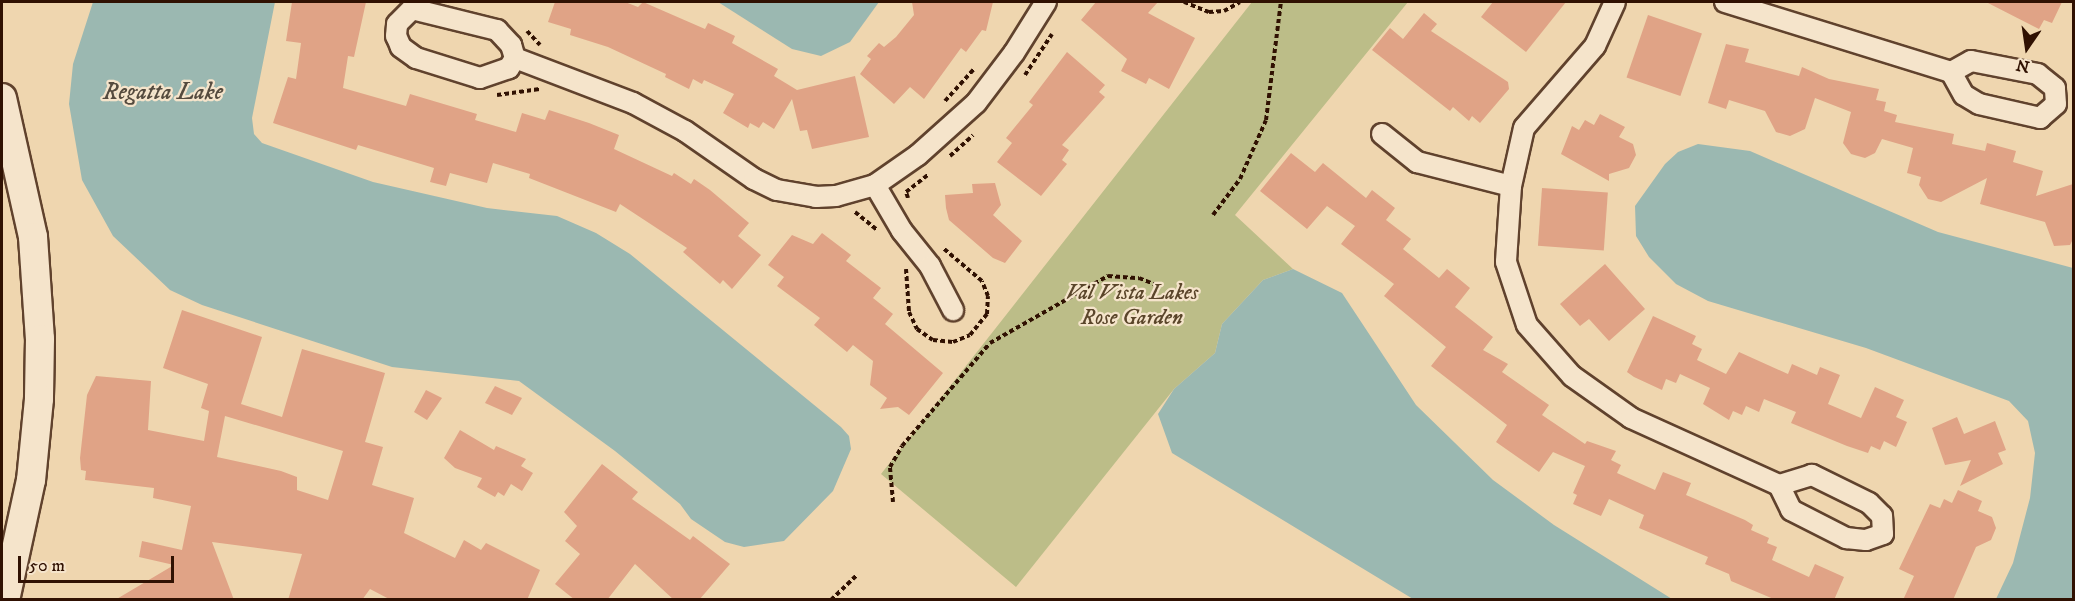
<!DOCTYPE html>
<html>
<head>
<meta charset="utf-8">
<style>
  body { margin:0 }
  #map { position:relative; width:2075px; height:601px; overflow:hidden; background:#efd6af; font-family:"IM FELL DW Pica",serif }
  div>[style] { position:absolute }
  .green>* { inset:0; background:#bcbd88 }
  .water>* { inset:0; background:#9bb8b1 }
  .building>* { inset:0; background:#e0a386; transform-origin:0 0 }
  .path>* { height:4px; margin-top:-2px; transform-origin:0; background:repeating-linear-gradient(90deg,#301102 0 4.5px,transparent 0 7.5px) }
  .roads { filter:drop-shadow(2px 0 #60422d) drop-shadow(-2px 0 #60422d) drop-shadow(0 2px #60422d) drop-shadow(0 -2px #60422d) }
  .street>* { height:20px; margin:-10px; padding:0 10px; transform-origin:10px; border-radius:10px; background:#f5e4cb }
  .secondary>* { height:28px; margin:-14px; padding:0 14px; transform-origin:14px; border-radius:14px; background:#f5e4cb }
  span { translate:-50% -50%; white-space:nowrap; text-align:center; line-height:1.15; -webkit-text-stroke:4.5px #f5e4cb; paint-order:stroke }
  .park-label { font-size:22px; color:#5a452a; font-style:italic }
  .water-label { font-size:24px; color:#554b3f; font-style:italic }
  .frame { position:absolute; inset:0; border:3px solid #301102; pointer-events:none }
  .north { position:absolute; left:1997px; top:18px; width:60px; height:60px; -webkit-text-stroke:4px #f5e4cb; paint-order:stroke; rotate:193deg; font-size:16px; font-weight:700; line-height:24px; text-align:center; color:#301102 }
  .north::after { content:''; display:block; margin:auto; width:21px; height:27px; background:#301102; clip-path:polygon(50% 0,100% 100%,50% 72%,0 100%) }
  .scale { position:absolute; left:18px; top:556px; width:156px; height:27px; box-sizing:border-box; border:3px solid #301102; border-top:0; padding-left:8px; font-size:18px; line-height:21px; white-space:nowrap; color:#301102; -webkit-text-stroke:4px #f5e4cb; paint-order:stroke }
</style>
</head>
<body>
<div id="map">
  <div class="green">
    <i style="clip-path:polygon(1252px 2px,1408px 2px,1235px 215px,1293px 269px,1263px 280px,1222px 324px,1215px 353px,1174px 389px,1016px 587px,881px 474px)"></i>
  </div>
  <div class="water">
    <i style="clip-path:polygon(93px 2px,275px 2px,252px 118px,254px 134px,262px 143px,373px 182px,487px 208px,557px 216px,596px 233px,630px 254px,841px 427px,849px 436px,851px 449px,833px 491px,784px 541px,744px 547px,725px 542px,691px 519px,680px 504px,615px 451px,519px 381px,392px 367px,202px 305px,170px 290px,113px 236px,82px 180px,69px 104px,73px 64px)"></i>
    <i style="clip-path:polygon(718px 2px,879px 2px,850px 42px,821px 56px,792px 49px)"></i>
    <i style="clip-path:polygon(1698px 144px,1750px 151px,1938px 232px,2073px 268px,2073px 599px,1996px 599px,2013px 563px,2030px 498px,2035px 453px,2028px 421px,2009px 401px,1866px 348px,1708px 301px,1676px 284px,1649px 257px,1636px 236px,1635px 206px,1665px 164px,1678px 152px)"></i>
    <i style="clip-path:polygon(1293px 269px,1342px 293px,1416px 405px,1493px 480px,1554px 525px,1672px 599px,1413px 599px,1172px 453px,1158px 414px,1174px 389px,1215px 353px,1222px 324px,1263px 280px)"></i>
  </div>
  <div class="building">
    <i style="clip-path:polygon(292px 2px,366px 2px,354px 57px,348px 56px,343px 88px,406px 106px,410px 94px,477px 114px,475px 120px,516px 132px,522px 113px,545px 120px,549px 110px,589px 123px,619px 135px,614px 149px,672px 176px,674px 173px,691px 184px,694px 179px,710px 190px,749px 223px,738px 236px,761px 255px,732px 289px,723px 280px,720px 284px,683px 252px,687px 248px,620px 204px,616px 212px,529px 178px,530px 174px,493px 163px,487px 183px,450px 173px,446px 186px,430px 182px,434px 168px,358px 145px,356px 150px,273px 123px,288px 77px,296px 79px,301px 43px,286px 41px)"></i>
    <i style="clip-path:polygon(555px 2px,625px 2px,638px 7px,643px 2px,705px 29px,708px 23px,735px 36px,732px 43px,778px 69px,774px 76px,797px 90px,855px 76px,869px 137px,812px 149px,807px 130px,800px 131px,792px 99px,774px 129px,763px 122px,759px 128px,750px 123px,748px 128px,723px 113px,734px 94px,704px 80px,702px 84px,693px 79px,689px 89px,665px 77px,666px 74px,608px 47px,570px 35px,571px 29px,548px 22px)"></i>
    <i style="clip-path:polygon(912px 2px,993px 2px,986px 31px,982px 30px,966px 52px,961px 48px,924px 99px,910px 87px,894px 104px,860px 74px,871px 59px,867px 56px,879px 43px,884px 47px,896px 37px,914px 15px)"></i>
    <i style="clip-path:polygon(1096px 2px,1158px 2px,1148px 13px,1195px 38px,1169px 89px,1149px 78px,1146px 84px,1121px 71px,1127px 59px,1081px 20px)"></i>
    <i style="clip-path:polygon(1493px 2px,1566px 2px,1526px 52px,1481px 17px)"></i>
    <i style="clip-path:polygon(1986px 2px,2062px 2px,2052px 23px,2044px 20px,2039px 29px)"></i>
    <i style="clip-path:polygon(1424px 13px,1437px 24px,1431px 31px,1508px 82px,1509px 89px,1480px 123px,1472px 116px,1469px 121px,1453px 107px,1450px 111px,1372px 50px,1390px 28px,1403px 39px)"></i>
    <i style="left:1648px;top:15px;width:57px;height:66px;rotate:19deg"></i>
    <i style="clip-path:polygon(1726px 44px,1749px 49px,1745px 62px,1799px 76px,1802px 67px,1829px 79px,1879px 89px,1876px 100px,1886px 102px,1884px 111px,1897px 115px,1895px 122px,1954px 134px,1952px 144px,1985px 151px,1987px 143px,2016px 151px,2013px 162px,2043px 171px,2036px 196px,2073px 184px,2073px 239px,2070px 245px,2054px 246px,2045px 222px,1980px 204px,1987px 178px,1941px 202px,1928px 199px,1919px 185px,1921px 177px,1907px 173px,1913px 148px,1882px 139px,1875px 153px,1865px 158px,1851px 154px,1843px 143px,1851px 112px,1815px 98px,1805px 129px,1790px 136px,1776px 132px,1765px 111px,1729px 100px,1726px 109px,1708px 103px)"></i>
    <i style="clip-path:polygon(1067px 52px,1105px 85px,1099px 92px,1105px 97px,1062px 145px,1069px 150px,1062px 160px,1067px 164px,1041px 196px,997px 162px,1012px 143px,1006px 138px,1033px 105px,1029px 102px)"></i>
    <i style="clip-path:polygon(1600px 114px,1625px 127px,1619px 137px,1633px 144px,1636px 155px,1629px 168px,1609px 174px,1609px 181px,1561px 154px,1572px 126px,1579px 130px,1585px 120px,1594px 125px)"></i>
    <i style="clip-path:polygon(1291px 153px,1315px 172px,1323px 163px,1366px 198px,1372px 190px,1395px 208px,1386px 220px,1411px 239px,1403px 249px,1439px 278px,1447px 269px,1470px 288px,1455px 307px,1493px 337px,1483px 350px,1508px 364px,1502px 372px,1549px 405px,1542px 415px,1585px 444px,1587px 441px,1616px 451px,1611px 460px,1621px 465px,1617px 473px,1655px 490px,1663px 472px,1691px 483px,1686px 495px,1745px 520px,1753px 525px,1751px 530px,1769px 538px,1767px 543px,1777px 547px,1772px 560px,1809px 577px,1815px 564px,1844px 577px,1834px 600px,1776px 600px,1731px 581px,1729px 574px,1705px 564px,1708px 557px,1639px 528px,1644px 515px,1609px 499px,1601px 516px,1573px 504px,1577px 495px,1573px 493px,1585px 466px,1553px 452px,1539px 472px,1496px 442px,1507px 425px,1431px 366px,1446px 347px,1384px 296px,1394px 284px,1341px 244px,1355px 226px,1327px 206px,1307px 229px,1260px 191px)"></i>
    <i style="clip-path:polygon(995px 183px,1001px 205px,993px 215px,1022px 241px,1005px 263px,993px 258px,949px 220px,946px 208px,945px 195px,973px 193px,972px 184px)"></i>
    <i style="left:1542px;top:188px;width:66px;height:58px;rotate:4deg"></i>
    <i style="clip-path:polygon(822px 233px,851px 255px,846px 261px,881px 288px,873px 298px,893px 314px,885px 324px,943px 373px,909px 415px,898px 407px,880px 409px,887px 398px,870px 385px,873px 361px,853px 345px,847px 352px,814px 325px,820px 318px,777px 286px,784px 277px,768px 265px,792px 235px,813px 244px)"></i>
    <i style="clip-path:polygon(1605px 264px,1645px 309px,1609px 341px,1589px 319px,1580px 326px,1560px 304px)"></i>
    <i style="clip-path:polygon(evenodd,182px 310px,262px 337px,241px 404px,282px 417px,302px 349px,385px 373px,365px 442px,383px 447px,372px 485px,414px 498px,404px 533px,455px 558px,464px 540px,481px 550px,486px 543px,540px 570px,527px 600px,391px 600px,370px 589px,362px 600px,288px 600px,302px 554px,212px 542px,234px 600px,115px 600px,174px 565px,139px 557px,142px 541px,182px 550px,191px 506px,153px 498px,154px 488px,85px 480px,86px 471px,81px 470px,80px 458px,87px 395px,96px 376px,151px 381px,148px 430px,204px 441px,209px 411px,201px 408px,208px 384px,163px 368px,182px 310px,225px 416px,343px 451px,328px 500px,297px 490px,297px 477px,281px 471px,217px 457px,225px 416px)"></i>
    <i style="clip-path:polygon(1653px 316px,1696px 336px,1692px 344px,1702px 349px,1697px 360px,1726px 374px,1739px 352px,1788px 374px,1792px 364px,1817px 375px,1820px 367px,1840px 375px,1828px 404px,1861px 418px,1875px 387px,1904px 400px,1896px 417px,1907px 422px,1896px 447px,1884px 441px,1880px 450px,1871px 446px,1868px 453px,1847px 446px,1791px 423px,1796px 412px,1764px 399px,1759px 412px,1746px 406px,1742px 415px,1733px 411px,1729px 420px,1703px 404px,1710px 388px,1680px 374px,1676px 383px,1666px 379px,1662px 390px,1634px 377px,1627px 372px)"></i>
    <i style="clip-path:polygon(495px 386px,522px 398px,512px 415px,485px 403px)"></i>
    <i style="clip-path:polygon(426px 390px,442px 398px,427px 420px,414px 412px)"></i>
    <i style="clip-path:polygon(1957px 417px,1964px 434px,1995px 421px,2006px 450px,1998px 453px,2003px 464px,1960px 486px,1971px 460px,1945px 465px,1932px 428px)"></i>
    <i style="clip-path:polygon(460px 430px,494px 450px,496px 446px,526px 459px,521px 466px,533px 473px,522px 491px,511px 484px,504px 496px,498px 492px,495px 497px,477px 487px,482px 478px,455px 468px,444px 458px)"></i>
    <i style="clip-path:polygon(602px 464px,638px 492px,632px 499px,690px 540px,693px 536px,730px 564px,699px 600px,674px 600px,635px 564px,607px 600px,575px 600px,555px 584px,580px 554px,565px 541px,577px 526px,564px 512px)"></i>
    <i style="clip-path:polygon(1958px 490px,1982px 501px,1978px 511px,1992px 517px,1996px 528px,1991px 540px,1976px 547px,1953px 600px,1903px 600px,1914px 576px,1899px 569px,1930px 504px,1940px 508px,1944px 499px,1952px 503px)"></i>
  </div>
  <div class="path">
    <i style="left:1184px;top:2px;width:27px;rotate:22deg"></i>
    <i style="left:1209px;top:12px;width:15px;rotate:-4deg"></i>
    <i style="left:1224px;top:11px;width:18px;rotate:-29deg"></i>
    <i style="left:527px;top:31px;width:19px;rotate:47deg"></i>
    <i style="left:1025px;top:75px;width:49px;rotate:-56.6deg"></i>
    <i style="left:497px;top:95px;width:43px;rotate:-7.9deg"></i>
    <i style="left:945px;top:101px;width:43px;rotate:-47.8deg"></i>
    <i style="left:950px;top:156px;width:31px;rotate:-42deg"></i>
    <i style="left:908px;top:198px;width:6px;rotate:-108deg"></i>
    <i style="left:906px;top:192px;width:28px;rotate:-38deg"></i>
    <i style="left:855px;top:212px;width:28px;rotate:39deg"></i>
    <i style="left:1213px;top:215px;width:45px;rotate:-53.1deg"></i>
    <i style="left:1240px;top:179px;width:64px;rotate:-66.2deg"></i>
    <i style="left:1266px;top:120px;width:119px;rotate:-82.8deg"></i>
    <i style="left:906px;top:269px;width:43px;rotate:86deg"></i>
    <i style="left:909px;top:312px;width:19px;rotate:65deg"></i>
    <i style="left:917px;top:329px;width:19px;rotate:35deg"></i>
    <i style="left:933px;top:340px;width:20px;rotate:6deg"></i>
    <i style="left:953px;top:342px;width:18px;rotate:-22deg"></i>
    <i style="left:970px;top:335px;width:27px;rotate:-51deg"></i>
    <i style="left:987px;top:314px;width:18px;rotate:-87deg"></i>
    <i style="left:988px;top:296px;width:16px;rotate:-112deg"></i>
    <i style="left:982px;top:281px;width:51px;rotate:-139.8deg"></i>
    <i style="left:893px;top:502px;width:35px;rotate:-95deg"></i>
    <i style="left:890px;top:467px;width:24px;rotate:-60deg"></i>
    <i style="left:902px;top:446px;width:135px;rotate:-49.5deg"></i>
    <i style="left:990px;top:343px;width:136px;rotate:-29.6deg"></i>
    <i style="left:1108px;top:276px;width:31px;rotate:4deg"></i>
    <i style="left:1139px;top:278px;width:18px;rotate:22deg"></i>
    <i style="left:831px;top:600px;width:35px;rotate:-44deg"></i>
  </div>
  <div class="roads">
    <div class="street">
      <i style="left:1615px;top:2px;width:48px;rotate:114.4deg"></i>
      <i style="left:1595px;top:46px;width:108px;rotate:130.9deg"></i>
      <i style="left:1524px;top:128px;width:59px;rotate:102.6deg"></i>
      <i style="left:1511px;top:186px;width:76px;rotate:93.8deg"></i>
      <i style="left:1506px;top:262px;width:66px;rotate:71.6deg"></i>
      <i style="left:1527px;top:325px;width:68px;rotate:48.6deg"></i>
      <i style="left:1572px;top:376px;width:72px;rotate:35.4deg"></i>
      <i style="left:1631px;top:418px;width:162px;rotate:24.4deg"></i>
      <i style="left:1779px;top:485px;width:28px;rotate:64deg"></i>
      <i style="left:1791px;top:510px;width:62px;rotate:27deg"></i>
      <i style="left:1846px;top:538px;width:20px;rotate:6deg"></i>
      <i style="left:1866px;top:540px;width:18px;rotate:-19deg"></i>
      <i style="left:1883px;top:534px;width:18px;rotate:-93deg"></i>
      <i style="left:1882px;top:516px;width:18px;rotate:-135deg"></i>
      <i style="left:1869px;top:503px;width:64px;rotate:-153.8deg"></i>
      <i style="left:1812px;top:475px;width:34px;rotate:163deg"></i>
      <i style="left:1725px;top:2px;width:237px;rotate:17.2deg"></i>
      <i style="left:1951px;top:72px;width:26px;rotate:61deg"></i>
      <i style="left:1964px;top:95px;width:17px;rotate:31deg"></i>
      <i style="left:1979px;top:104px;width:63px;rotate:12.9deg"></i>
      <i style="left:2040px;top:118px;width:21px;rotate:-41deg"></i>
      <i style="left:2056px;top:104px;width:16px;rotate:-94deg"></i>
      <i style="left:2055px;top:88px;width:22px;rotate:-141deg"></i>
      <i style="left:2038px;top:74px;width:68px;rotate:-169deg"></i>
      <i style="left:1971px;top:61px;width:23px;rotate:151deg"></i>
      <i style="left:412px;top:9px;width:88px;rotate:13.9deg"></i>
      <i style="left:497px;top:30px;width:21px;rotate:47deg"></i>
      <i style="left:511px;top:45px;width:14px;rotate:73deg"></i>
      <i style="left:515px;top:58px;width:12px;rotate:121deg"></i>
      <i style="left:509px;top:68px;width:31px;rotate:161deg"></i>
      <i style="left:480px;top:78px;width:67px;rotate:-162.6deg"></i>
      <i style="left:416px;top:58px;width:19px;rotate:-144deg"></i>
      <i style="left:401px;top:47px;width:12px;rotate:-114deg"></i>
      <i style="left:396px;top:36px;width:12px;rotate:-85deg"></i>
      <i style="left:397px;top:24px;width:21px;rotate:-45deg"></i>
      <i style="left:515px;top:58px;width:126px;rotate:20.9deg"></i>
      <i style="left:633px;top:103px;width:59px;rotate:28.3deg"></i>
      <i style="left:685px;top:131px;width:84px;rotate:34.8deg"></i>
      <i style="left:754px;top:179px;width:25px;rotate:26deg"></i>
      <i style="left:777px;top:190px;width:40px;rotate:10deg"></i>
      <i style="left:816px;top:197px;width:20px;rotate:-3deg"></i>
      <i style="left:836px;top:196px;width:41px;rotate:-15.8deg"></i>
      <i style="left:875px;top:185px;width:52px;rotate:-34.9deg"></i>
      <i style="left:918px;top:155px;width:78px;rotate:-41.9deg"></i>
      <i style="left:976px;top:103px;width:63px;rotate:-52.8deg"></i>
      <i style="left:1014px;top:53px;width:60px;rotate:-57.9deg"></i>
      <i style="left:1382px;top:134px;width:45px;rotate:38.7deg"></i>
      <i style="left:1417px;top:162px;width:97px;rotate:14.3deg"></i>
      <i style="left:875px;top:185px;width:53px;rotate:59.6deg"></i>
      <i style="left:902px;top:231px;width:45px;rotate:51.3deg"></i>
      <i style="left:930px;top:266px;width:50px;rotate:62.4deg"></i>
    </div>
    <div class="secondary">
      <i style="left:2px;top:98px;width:142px;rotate:77.4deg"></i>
      <i style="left:33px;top:237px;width:102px;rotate:86.1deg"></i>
      <i style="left:40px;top:339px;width:60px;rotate:91deg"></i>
      <i style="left:39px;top:399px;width:81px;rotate:95.6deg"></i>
      <i style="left:31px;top:480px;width:123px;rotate:102.2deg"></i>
    </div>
  </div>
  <div class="park-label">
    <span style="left:1132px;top:305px">Val Vista Lakes<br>Rose Garden</span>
  </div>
  <div class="water-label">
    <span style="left:163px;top:93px">Regatta Lake</span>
  </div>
  <div class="frame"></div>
  <div class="north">N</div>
  <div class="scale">50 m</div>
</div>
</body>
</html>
